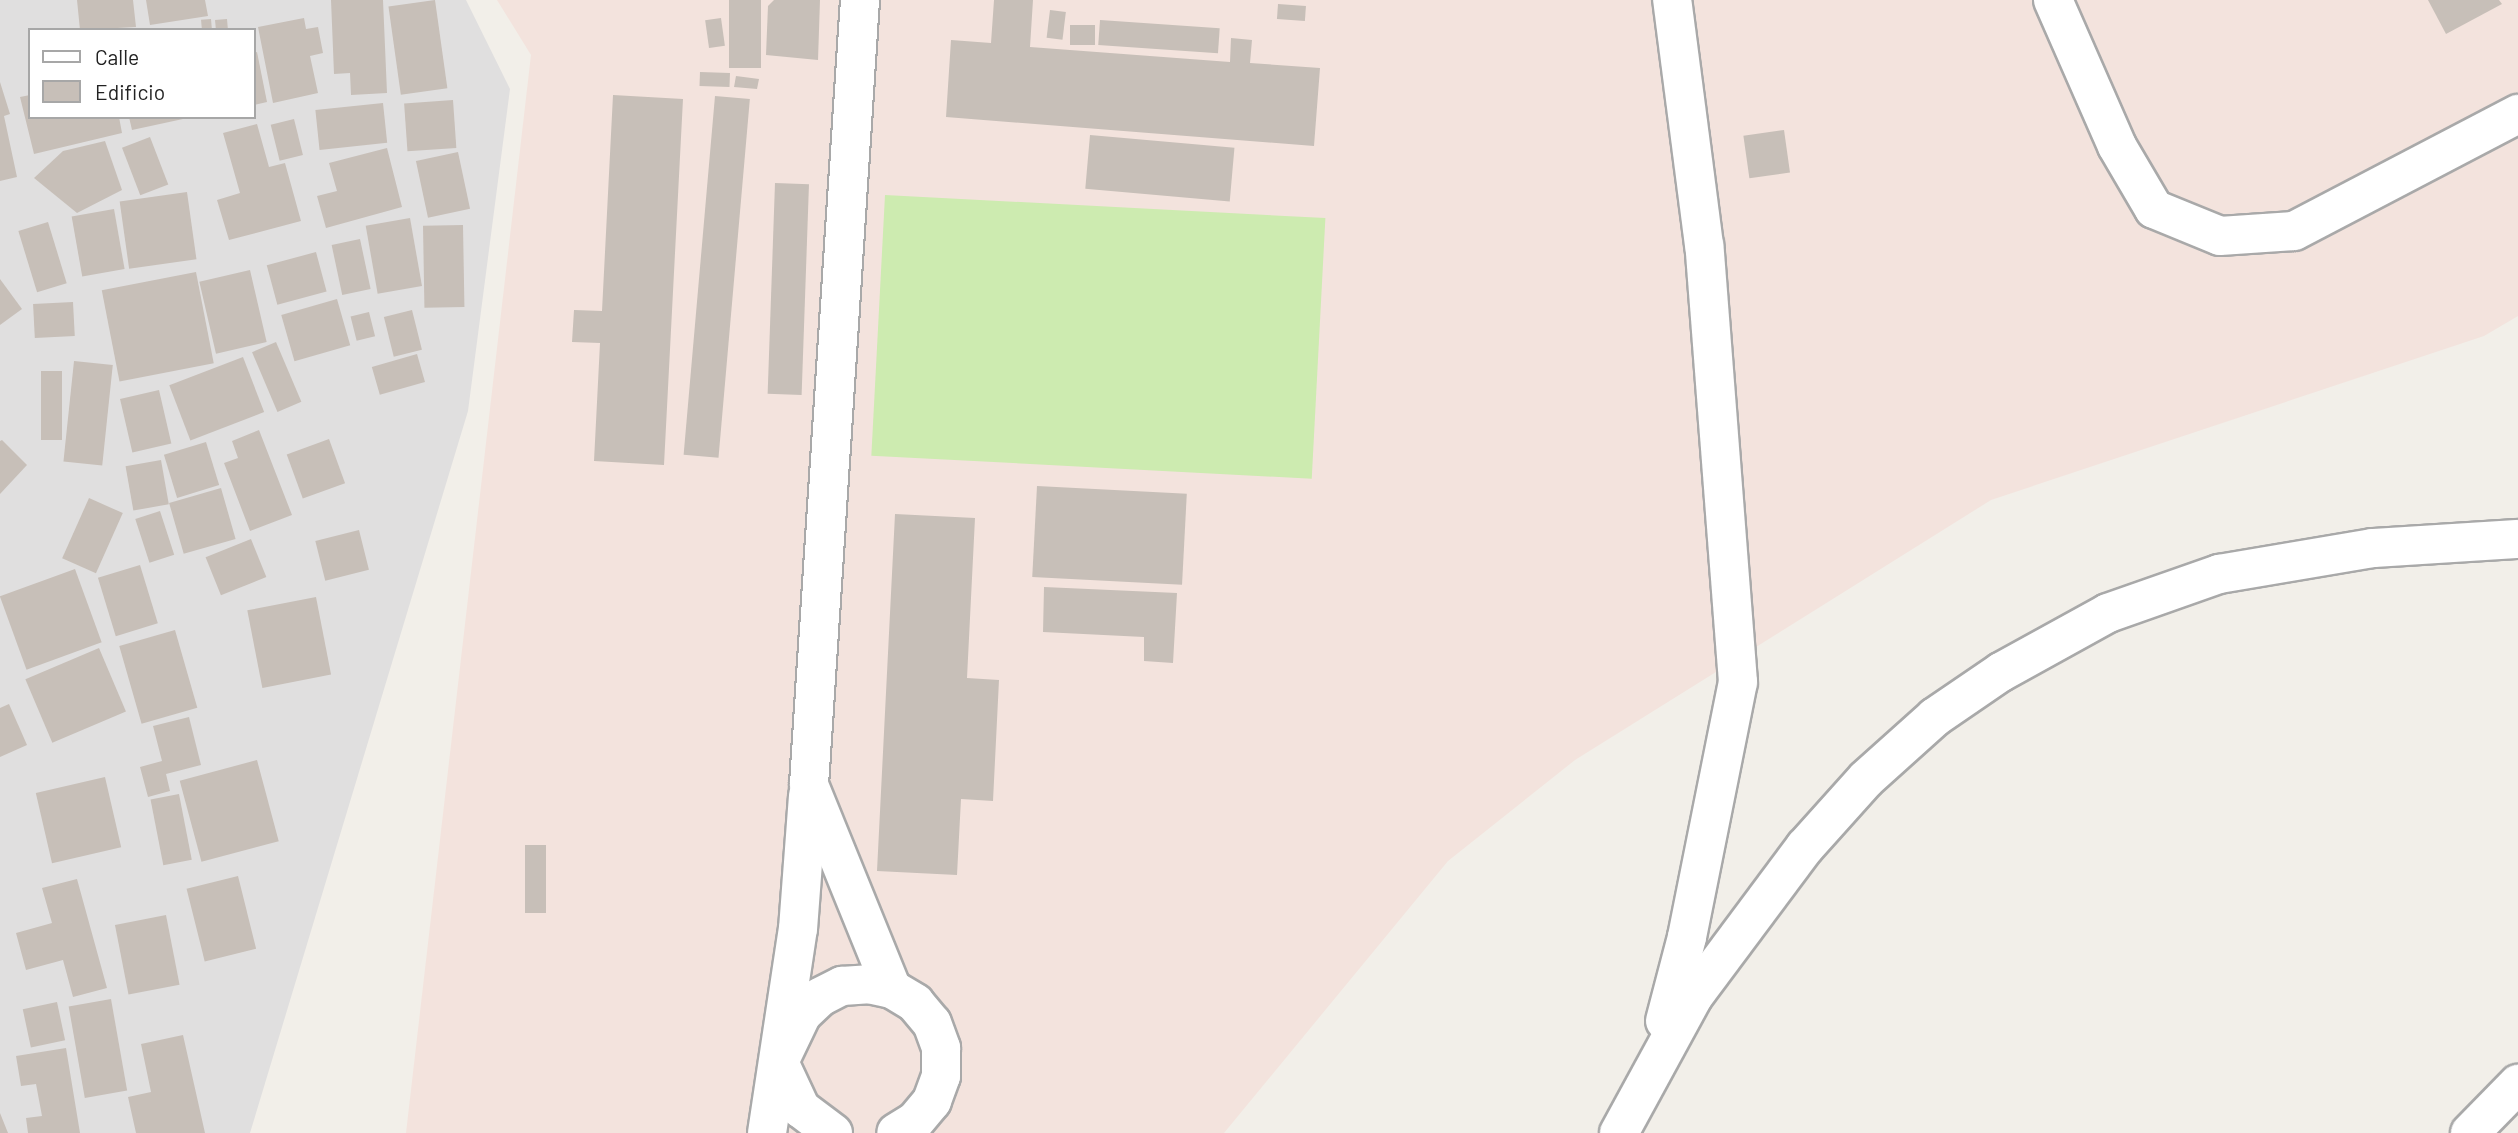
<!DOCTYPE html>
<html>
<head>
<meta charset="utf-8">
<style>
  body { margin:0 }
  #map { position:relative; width:2518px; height:1133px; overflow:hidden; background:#f2efe9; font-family:Barlow,sans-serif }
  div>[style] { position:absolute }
  .residential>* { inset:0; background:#e0dfdf }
  .military>* { inset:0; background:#f3e3dd }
  .grass>* { inset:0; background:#cdebb0; transform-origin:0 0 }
  .building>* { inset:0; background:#c7bfb8; transform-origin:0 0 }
  .roads { filter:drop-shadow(2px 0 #a9a9a9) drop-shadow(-2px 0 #a9a9a9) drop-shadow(0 2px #a9a9a9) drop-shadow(0 -2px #a9a9a9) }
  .street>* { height:38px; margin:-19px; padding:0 19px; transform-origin:19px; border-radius:19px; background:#fff }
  span { translate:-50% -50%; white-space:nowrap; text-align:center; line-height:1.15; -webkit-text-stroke:5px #fff; paint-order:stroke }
  .legend { position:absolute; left:28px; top:28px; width:228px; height:91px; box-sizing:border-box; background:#fff; border:2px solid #a7a7a7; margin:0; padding:9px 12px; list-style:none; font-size:21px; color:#222 }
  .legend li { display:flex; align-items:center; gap:14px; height:35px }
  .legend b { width:35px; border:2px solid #a7a7a7 }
</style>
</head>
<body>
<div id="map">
  <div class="residential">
    <i style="clip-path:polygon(evenodd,0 0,466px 0,510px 89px,468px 411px,250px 1133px,0 1133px,0 0,30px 30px,254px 30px,254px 117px,30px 117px,30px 30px)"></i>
  </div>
  <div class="military">
    <i style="clip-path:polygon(497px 0,2518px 0,2518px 316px,2484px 336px,1991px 500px,1575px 760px,1448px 861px,1224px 1133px,406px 1133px,531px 55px)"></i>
  </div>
  <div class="grass">
    <i style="left:885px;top:195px;width:441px;height:261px;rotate:3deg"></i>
  </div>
  <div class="building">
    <i style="clip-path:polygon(77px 0,133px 0,136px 27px,80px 30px)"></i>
    <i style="clip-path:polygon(146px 0,205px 0,208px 16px,150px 25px)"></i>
    <i style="clip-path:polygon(331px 0,383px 0,387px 93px,351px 95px,350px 73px,334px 74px)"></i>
    <i style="left:435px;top:0;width:89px;height:47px;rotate:82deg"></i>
    <i style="left:729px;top:0;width:32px;height:68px"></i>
    <i style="clip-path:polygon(774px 0,820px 0,818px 60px,766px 55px,768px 6px)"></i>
    <i style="clip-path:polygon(994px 0,1033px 0,1030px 47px,1230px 62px,1231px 38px,1252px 40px,1250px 63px,1320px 68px,1314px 146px,946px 117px,951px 40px,991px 43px)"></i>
    <i style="clip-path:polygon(2428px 0,2499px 0,2502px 4px,2446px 34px)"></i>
    <i style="left:1278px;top:4px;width:28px;height:15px;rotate:4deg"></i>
    <i style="left:1050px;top:10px;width:16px;height:28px;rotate:7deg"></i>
    <i style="clip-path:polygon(304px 18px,306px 29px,318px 27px,323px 53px,310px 56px,318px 93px,273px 103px,258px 27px)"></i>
    <i style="left:721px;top:18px;width:28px;height:16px;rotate:82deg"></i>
    <i style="left:211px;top:19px;width:11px;height:10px;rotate:85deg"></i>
    <i style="left:227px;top:19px;width:11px;height:12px;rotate:85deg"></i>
    <i style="left:1100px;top:20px;width:120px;height:25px;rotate:4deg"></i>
    <i style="left:1070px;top:25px;width:25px;height:20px"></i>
    <i style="clip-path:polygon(257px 52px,267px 102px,254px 105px,254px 53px)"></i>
    <i style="left:700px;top:72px;width:30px;height:14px;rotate:2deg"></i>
    <i style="clip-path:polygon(736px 76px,759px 79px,757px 89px,734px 87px)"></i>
    <i style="clip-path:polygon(0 82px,10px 114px,4px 116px,17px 177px,0 181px)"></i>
    <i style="clip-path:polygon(30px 95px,30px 117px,119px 117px,122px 133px,34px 154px,20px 97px)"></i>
    <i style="clip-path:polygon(613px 95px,683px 99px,664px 465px,594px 461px,600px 343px,572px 342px,574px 310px,602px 311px)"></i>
    <i style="left:715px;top:96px;width:35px;height:360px;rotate:5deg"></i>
    <i style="left:453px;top:100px;width:48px;height:49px;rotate:86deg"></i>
    <i style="left:383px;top:103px;width:40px;height:68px;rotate:84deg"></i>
    <i style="clip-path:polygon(129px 117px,182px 117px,183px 119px,132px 130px)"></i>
    <i style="left:294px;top:119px;width:37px;height:24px;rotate:76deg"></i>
    <i style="clip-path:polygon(257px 124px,269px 167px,285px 163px,301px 221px,229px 240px,217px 200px,240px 193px,223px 133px)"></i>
    <i style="left:1784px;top:130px;width:43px;height:41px;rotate:82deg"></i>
    <i style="left:1090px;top:135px;width:145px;height:54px;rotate:5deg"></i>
    <i style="left:150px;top:137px;width:51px;height:30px;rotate:69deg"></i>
    <i style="clip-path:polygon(105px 141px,122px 190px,77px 213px,34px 178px,63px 151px)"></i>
    <i style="clip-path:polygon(387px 148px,402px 207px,326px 228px,317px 196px,337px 191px,329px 163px)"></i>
    <i style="left:458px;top:152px;width:58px;height:43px;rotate:78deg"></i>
    <i style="left:775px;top:183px;width:34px;height:211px;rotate:2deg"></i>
    <i style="left:187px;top:192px;width:68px;height:68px;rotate:82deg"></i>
    <i style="left:114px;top:209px;width:61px;height:43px;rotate:80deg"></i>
    <i style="left:410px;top:218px;width:69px;height:45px;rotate:80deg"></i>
    <i style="left:48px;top:222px;width:64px;height:31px;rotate:73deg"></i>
    <i style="left:463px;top:225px;width:82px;height:40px;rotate:89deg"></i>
    <i style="left:360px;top:239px;width:51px;height:29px;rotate:78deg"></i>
    <i style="left:316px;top:252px;width:41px;height:51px;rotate:75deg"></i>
    <i style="left:250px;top:270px;width:74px;height:52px;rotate:77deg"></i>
    <i style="left:196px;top:272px;width:93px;height:96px;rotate:79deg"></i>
    <i style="clip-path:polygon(0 279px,22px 309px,0 325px)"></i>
    <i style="left:337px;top:299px;width:48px;height:58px;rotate:74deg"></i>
    <i style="left:73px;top:302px;width:34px;height:40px;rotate:87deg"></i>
    <i style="left:412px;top:310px;width:41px;height:29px;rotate:76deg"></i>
    <i style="left:369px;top:312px;width:25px;height:19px;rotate:76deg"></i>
    <i style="left:276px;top:342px;width:65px;height:26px;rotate:67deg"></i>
    <i style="left:417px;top:354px;width:29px;height:47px;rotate:74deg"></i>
    <i style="left:243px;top:357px;width:59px;height:79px;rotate:69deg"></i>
    <i style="left:74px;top:361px;width:39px;height:101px;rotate:6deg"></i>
    <i style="left:41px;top:371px;width:21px;height:69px"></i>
    <i style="left:159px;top:390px;width:55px;height:40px;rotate:77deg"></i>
    <i style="clip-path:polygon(259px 430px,292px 515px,250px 531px,224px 463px,238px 458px,232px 441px)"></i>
    <i style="left:329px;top:439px;width:47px;height:45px;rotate:70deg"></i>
    <i style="clip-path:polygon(2px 440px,27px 465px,0 494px,0 441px)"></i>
    <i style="left:206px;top:442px;width:45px;height:44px;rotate:73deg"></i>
    <i style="left:161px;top:460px;width:45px;height:36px;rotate:80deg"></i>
    <i style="left:1037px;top:486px;width:150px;height:91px;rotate:3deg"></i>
    <i style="left:221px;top:488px;width:53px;height:54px;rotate:74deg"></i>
    <i style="left:89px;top:498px;width:37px;height:66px;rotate:24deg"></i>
    <i style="left:160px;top:511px;width:46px;height:26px;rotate:72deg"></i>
    <i style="clip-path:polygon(895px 514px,975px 518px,967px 678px,999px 680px,993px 801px,961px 799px,957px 875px,877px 871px)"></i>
    <i style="left:359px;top:530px;width:41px;height:45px;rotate:76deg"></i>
    <i style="left:251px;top:539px;width:41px;height:49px;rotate:68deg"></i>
    <i style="left:140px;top:565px;width:61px;height:44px;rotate:73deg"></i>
    <i style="left:75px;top:569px;width:78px;height:80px;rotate:70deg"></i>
    <i style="clip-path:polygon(1044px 587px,1177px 593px,1173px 663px,1144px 661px,1144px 637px,1043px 632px)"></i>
    <i style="left:316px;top:597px;width:79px;height:70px;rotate:79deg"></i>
    <i style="left:175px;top:630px;width:81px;height:58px;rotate:74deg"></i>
    <i style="left:99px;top:648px;width:69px;height:80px;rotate:67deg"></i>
    <i style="clip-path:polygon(9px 704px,27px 745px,0 757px,0 708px)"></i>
    <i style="clip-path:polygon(189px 717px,201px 765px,166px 774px,170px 791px,148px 797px,140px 767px,162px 761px,153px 726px)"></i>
    <i style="left:257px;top:760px;width:84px;height:80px;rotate:75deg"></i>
    <i style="left:105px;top:777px;width:72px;height:71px;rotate:77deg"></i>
    <i style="left:179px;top:794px;width:67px;height:29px;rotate:79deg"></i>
    <i style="left:525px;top:845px;width:21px;height:68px"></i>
    <i style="left:238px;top:876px;width:75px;height:53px;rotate:76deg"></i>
    <i style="clip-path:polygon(77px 879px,107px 988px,73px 997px,63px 960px,26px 970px,16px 933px,52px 923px,42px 888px)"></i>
    <i style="left:166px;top:915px;width:71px;height:52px;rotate:79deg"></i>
    <i style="left:111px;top:999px;width:93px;height:43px;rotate:80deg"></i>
    <i style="left:57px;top:1002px;width:39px;height:35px;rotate:78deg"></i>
    <i style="clip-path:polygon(183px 1035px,205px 1133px,136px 1133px,128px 1097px,151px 1092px,141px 1044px)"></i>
    <i style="clip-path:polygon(66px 1048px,80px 1133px,28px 1133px,26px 1118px,42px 1116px,36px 1084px,21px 1086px,16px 1056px)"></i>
    <i style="clip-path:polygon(0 1113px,8px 1133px,0 1133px)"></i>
  </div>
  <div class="roads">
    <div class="street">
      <i style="left:860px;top:0;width:787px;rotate:93.72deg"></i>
      <i style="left:809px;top:785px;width:220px;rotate:67.9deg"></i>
      <i style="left:2053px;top:0;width:159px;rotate:66.3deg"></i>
      <i style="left:2117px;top:146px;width:73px;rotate:59.6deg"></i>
      <i style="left:2154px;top:209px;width:71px;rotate:22.2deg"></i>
      <i style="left:2220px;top:236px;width:74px;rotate:-3.9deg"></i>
      <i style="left:2294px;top:231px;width:253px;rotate:-27.6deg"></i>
      <i style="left:1665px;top:1021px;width:87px;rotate:-75.3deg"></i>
      <i style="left:1687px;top:937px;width:260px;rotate:-78.7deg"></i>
      <i style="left:1738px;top:682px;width:438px;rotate:-94.4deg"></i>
      <i style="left:1704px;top:245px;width:247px;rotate:-97.4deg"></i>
      <i style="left:767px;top:1133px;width:206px;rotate:-81.4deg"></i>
      <i style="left:798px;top:929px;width:134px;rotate:-85.7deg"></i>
      <i style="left:833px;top:1133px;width:40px;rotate:-143deg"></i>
      <i style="left:801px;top:1109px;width:52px;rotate:-115.1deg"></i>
      <i style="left:779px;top:1062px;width:53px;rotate:-64.4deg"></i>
      <i style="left:802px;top:1014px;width:25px;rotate:-43deg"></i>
      <i style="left:820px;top:997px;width:25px;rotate:-27deg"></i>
      <i style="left:842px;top:986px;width:26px;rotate:-4deg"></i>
      <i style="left:868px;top:984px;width:25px;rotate:12deg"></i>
      <i style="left:892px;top:989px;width:27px;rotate:31deg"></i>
      <i style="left:915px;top:1003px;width:26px;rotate:50deg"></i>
      <i style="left:932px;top:1023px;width:27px;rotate:70deg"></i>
      <i style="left:941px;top:1048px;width:28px;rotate:90deg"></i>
      <i style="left:941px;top:1076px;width:27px;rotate:110deg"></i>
      <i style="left:932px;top:1101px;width:26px;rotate:130deg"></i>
      <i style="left:915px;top:1121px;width:22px;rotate:148deg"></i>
      <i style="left:1619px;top:1133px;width:155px;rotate:-61.4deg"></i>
      <i style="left:1693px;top:997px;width:187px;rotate:-53.3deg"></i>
      <i style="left:1805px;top:847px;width:91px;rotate:-48.1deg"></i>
      <i style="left:1866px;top:779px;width:93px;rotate:-41.9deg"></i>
      <i style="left:1935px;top:717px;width:80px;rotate:-34.3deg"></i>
      <i style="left:2001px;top:672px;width:122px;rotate:-28.9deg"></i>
      <i style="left:2108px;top:613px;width:118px;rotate:-19.4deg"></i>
      <i style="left:2219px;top:574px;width:156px;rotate:-9.6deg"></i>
      <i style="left:2373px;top:548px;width:145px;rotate:-3.6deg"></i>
      <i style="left:2470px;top:1133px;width:69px;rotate:-45.6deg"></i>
    </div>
  </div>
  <ul class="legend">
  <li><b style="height:9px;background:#fff"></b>Calle</li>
  <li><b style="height:19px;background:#c7bfb8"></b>Edificio</li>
  </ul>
</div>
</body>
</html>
